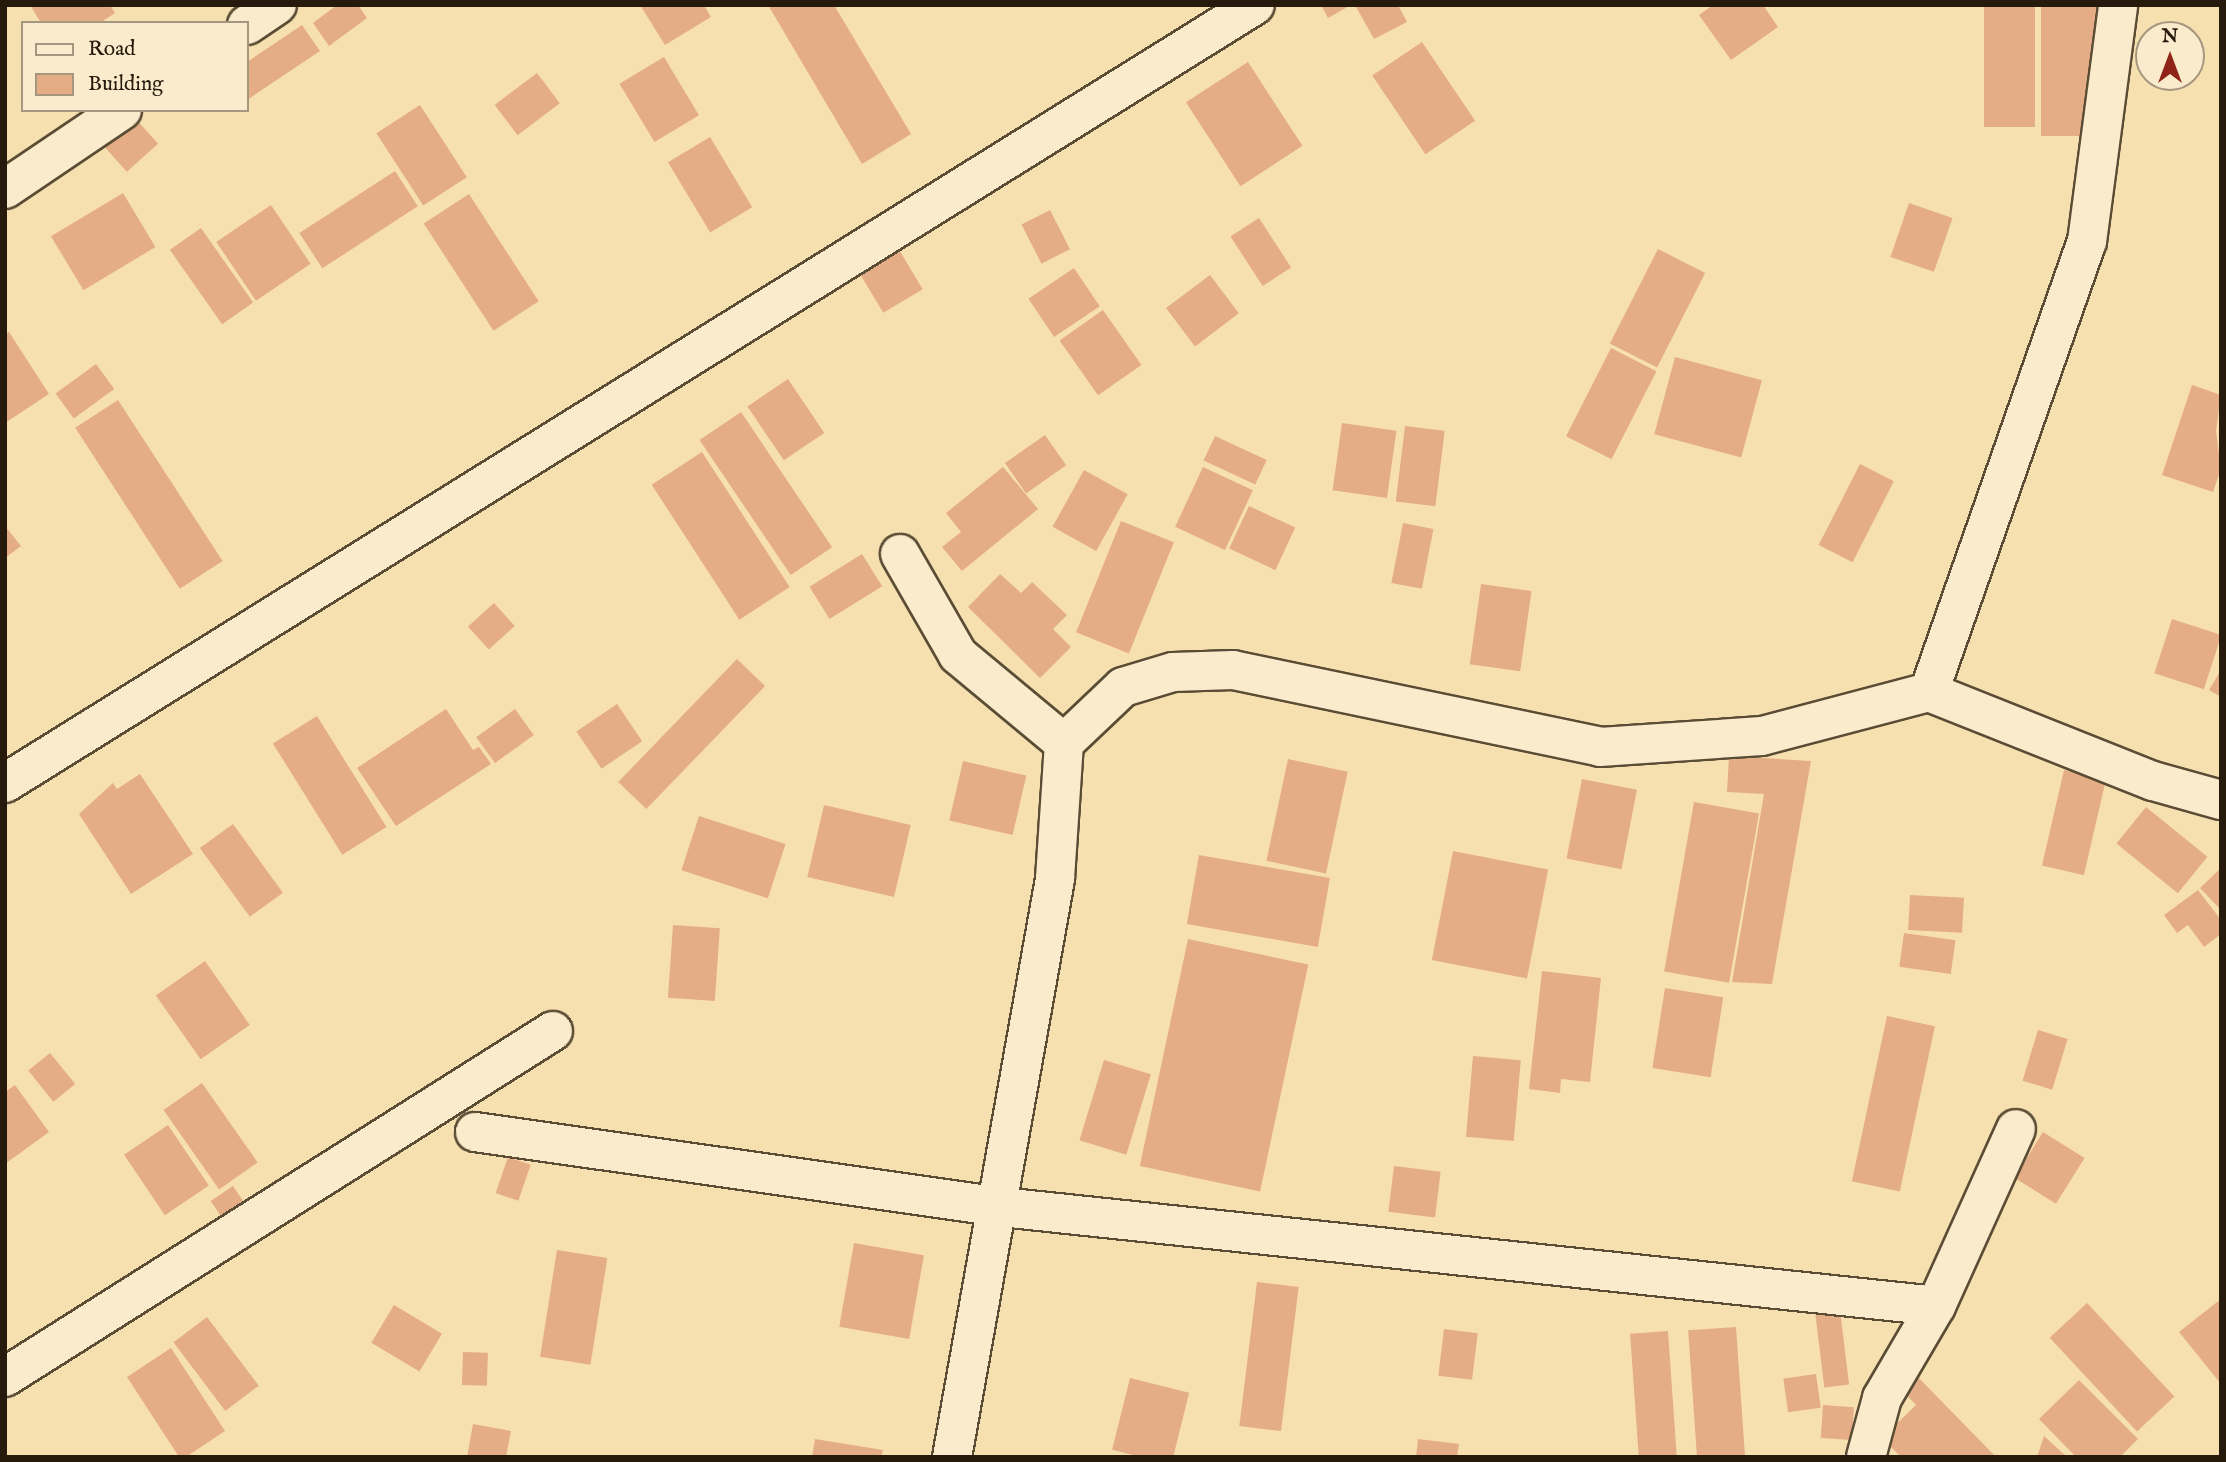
<!DOCTYPE html>
<html>
<head>
<meta charset="utf-8">
<style>
  body { margin:0 }
  #map { position:relative; width:2226px; height:1462px; overflow:hidden; background:#f7e0b0; font-family:"IM FELL English",serif }
  div>[style] { position:absolute }
  .building>* { inset:0; background:#e5ad85; transform-origin:0 0 }
  .roads { filter:drop-shadow(2px 0 #5a4c35) drop-shadow(-2px 0 #5a4c35) drop-shadow(0 2px #5a4c35) drop-shadow(0 -2px #5a4c35) }
  .minor>* { height:38px; margin:-19px; padding:0 19px; transform-origin:19px; border-radius:19px; background:#faebcc }
  span { translate:-50% -50%; white-space:nowrap; text-align:center; line-height:1.15; -webkit-text-stroke:6px #faebcc; paint-order:stroke }
  .frame { position:absolute; inset:0; border:7px solid #251a0c; pointer-events:none }
  .legend { position:absolute; left:21px; top:21px; width:228px; height:91px; box-sizing:border-box; background:#faebcc; border:2px solid #a5977f; margin:0; padding:9px 12px; list-style:none; font-size:21px; color:#251a0c }
  .legend li { display:flex; align-items:center; gap:14px; height:35px }
  .legend b { width:35px; border:2px solid #a5977f }
  .north { position:absolute; left:2135px; top:21px; width:70px; height:70px; box-sizing:border-box; background:#faebcc; border:2px solid #a5977f; border-radius:50%; rotate:0deg; font-size:19px; font-weight:700; line-height:28px; text-align:center; color:#251a0c }
  .north::after { content:''; display:block; margin:auto; width:24px; height:32px; background:#8f2418; clip-path:polygon(50% 0,100% 100%,50% 72%,0 100%) }
</style>
</head>
<body>
<div id="map">
  <div class="building">
    <i style="clip-path:polygon(30px 5px,110px 5px,115px 13px,100px 23px,41px 23px)"></i>
    <i style="clip-path:polygon(337px 5px,358px 5px,367px 18px,329px 46px,313px 23px)"></i>
    <i style="clip-path:polygon(640px 5px,704px 5px,711px 17px,665px 45px)"></i>
    <i style="clip-path:polygon(768px 5px,834px 5px,911px 134px,862px 164px)"></i>
    <i style="clip-path:polygon(1321px 5px,1351px 5px,1328px 18px)"></i>
    <i style="clip-path:polygon(1355px 5px,1398px 5px,1407px 22px,1374px 39px)"></i>
    <i style="clip-path:polygon(1713px 5px,1763px 5px,1778px 27px,1731px 60px,1699px 15px)"></i>
    <i style="left:1984px;top:5px;width:51px;height:122px"></i>
    <i style="left:2041px;top:5px;width:55px;height:131px"></i>
    <i style="clip-path:polygon(302px 25px,320px 51px,247px 100px,247px 62px)"></i>
    <i style="left:1422px;top:42px;width:95px;height:60px;rotate:56deg"></i>
    <i style="left:664px;top:57px;width:68px;height:52px;rotate:59deg"></i>
    <i style="left:1248px;top:62px;width:100px;height:74px;rotate:57deg"></i>
    <i style="left:537px;top:73px;width:38px;height:53px;rotate:53deg"></i>
    <i style="left:420px;top:105px;width:86px;height:52px;rotate:57deg"></i>
    <i style="left:134px;top:117px;width:36px;height:42px;rotate:48deg"></i>
    <i style="left:710px;top:137px;width:82px;height:49px;rotate:59deg"></i>
    <i style="left:395px;top:171px;width:42px;height:114px;rotate:57deg"></i>
    <i style="left:123px;top:193px;width:63px;height:84px;rotate:59deg"></i>
    <i style="left:469px;top:194px;width:128px;height:54px;rotate:57deg"></i>
    <i style="left:1909px;top:203px;width:46px;height:57px;rotate:19deg"></i>
    <i style="left:271px;top:205px;width:71px;height:66px;rotate:56deg"></i>
    <i style="left:1050px;top:210px;width:44px;height:32px;rotate:63deg"></i>
    <i style="left:1259px;top:218px;width:59px;height:34px;rotate:57deg"></i>
    <i style="left:201px;top:228px;width:91px;height:38px;rotate:55deg"></i>
    <i style="left:898px;top:248px;width:48px;height:46px;rotate:59deg"></i>
    <i style="left:1658px;top:249px;width:53px;height:106px;rotate:27deg"></i>
    <i style="left:1074px;top:268px;width:46px;height:55px;rotate:56deg"></i>
    <i style="left:1210px;top:275px;width:48px;height:55px;rotate:53deg"></i>
    <i style="left:1103px;top:310px;width:67px;height:53px;rotate:55deg"></i>
    <i style="clip-path:polygon(9px 332px,49px 394px,5px 423px,5px 334px)"></i>
    <i style="left:1611px;top:348px;width:51px;height:99px;rotate:27deg"></i>
    <i style="left:1675px;top:357px;width:90px;height:80px;rotate:15deg"></i>
    <i style="left:96px;top:364px;width:31px;height:50px;rotate:54deg"></i>
    <i style="left:788px;top:379px;width:65px;height:49px;rotate:56deg"></i>
    <i style="clip-path:polygon(2192px 385px,2221px 395px,2216px 431px,2221px 469px,2213px 492px,2162px 475px)"></i>
    <i style="left:118px;top:400px;width:192px;height:51px;rotate:57deg"></i>
    <i style="left:741px;top:412px;width:163px;height:50px;rotate:56deg"></i>
    <i style="left:1342px;top:423px;width:55px;height:68px;rotate:8deg"></i>
    <i style="left:1405px;top:426px;width:40px;height:76px;rotate:7deg"></i>
    <i style="left:1045px;top:435px;width:37px;height:49px;rotate:55deg"></i>
    <i style="left:1215px;top:436px;width:57px;height:27px;rotate:25deg"></i>
    <i style="left:702px;top:452px;width:161px;height:60px;rotate:57deg"></i>
    <i style="left:1860px;top:464px;width:38px;height:91px;rotate:27deg"></i>
    <i style="clip-path:polygon(1003px 467px,1038px 509px,962px 571px,942px 547px,961px 532px,946px 513px)"></i>
    <i style="left:1203px;top:467px;width:55px;height:66px;rotate:25deg"></i>
    <i style="left:1084px;top:470px;width:50px;height:65px;rotate:29deg"></i>
    <i style="left:1249px;top:506px;width:51px;height:47px;rotate:25deg"></i>
    <i style="left:1121px;top:521px;width:57px;height:120px;rotate:22deg"></i>
    <i style="left:1403px;top:523px;width:31px;height:61px;rotate:11deg"></i>
    <i style="clip-path:polygon(5px 526px,21px 546px,5px 558px)"></i>
    <i style="left:862px;top:554px;width:38px;height:62px;rotate:58deg"></i>
    <i style="clip-path:polygon(1000px 574px,1021px 593px,1032px 582px,1067px 615px,1053px 629px,1071px 647px,1040px 678px,968px 607px)"></i>
    <i style="left:1481px;top:584px;width:51px;height:81px;rotate:8deg"></i>
    <i style="left:494px;top:603px;width:31px;height:35px;rotate:48deg"></i>
    <i style="left:2172px;top:619px;width:52px;height:57px;rotate:18deg"></i>
    <i style="left:737px;top:659px;width:39px;height:171px;rotate:44deg"></i>
    <i style="clip-path:polygon(2221px 670px,2221px 697px,2209px 690px)"></i>
    <i style="left:617px;top:704px;width:45px;height:49px;rotate:56deg"></i>
    <i style="clip-path:polygon(446px 709px,473px 750px,479px 747px,491px 764px,396px 826px,357px 768px)"></i>
    <i style="left:515px;top:709px;width:32px;height:48px;rotate:54deg"></i>
    <i style="left:317px;top:716px;width:131px;height:52px;rotate:58deg"></i>
    <i style="clip-path:polygon(1729px 756px,1811px 761px,1772px 984px,1732px 982px,1764px 794px,1727px 792px)"></i>
    <i style="left:1288px;top:759px;width:61px;height:104px;rotate:12deg"></i>
    <i style="left:963px;top:761px;width:65px;height:61px;rotate:13deg"></i>
    <i style="left:2064px;top:770px;width:43px;height:98px;rotate:13deg"></i>
    <i style="clip-path:polygon(140px 774px,193px 854px,131px 894px,79px 814px,113px 783px,117px 789px)"></i>
    <i style="left:1582px;top:779px;width:56px;height:81px;rotate:11deg"></i>
    <i style="left:1694px;top:802px;width:66px;height:172px;rotate:10deg"></i>
    <i style="left:824px;top:805px;width:89px;height:74px;rotate:13deg"></i>
    <i style="left:2146px;top:807px;width:79px;height:47px;rotate:39deg"></i>
    <i style="left:699px;top:816px;width:91px;height:57px;rotate:18deg"></i>
    <i style="left:233px;top:824px;width:85px;height:41px;rotate:54deg"></i>
    <i style="left:1453px;top:851px;width:97px;height:111px;rotate:11deg"></i>
    <i style="left:1199px;top:855px;width:133px;height:70px;rotate:10deg"></i>
    <i style="clip-path:polygon(2221px 868px,2221px 910px,2200px 888px)"></i>
    <i style="clip-path:polygon(2198px 890px,2221px 920px,2221px 934px,2204px 947px,2188px 925px,2177px 933px,2164px 915px)"></i>
    <i style="left:1910px;top:895px;width:54px;height:35px;rotate:3deg"></i>
    <i style="left:673px;top:925px;width:47px;height:73px;rotate:4deg"></i>
    <i style="left:1904px;top:933px;width:52px;height:34px;rotate:8deg"></i>
    <i style="left:1188px;top:939px;width:123px;height:232px;rotate:12deg"></i>
    <i style="left:205px;top:961px;width:78px;height:60px;rotate:55deg"></i>
    <i style="clip-path:polygon(1542px 971px,1601px 978px,1590px 1082px,1561px 1079px,1560px 1093px,1529px 1089px)"></i>
    <i style="left:1665px;top:988px;width:59px;height:81px;rotate:9deg"></i>
    <i style="left:1887px;top:1016px;width:49px;height:169px;rotate:12deg"></i>
    <i style="left:2038px;top:1030px;width:31px;height:53px;rotate:17deg"></i>
    <i style="left:50px;top:1053px;width:40px;height:28px;rotate:51deg"></i>
    <i style="left:1473px;top:1056px;width:48px;height:81px;rotate:5deg"></i>
    <i style="left:1104px;top:1060px;width:49px;height:84px;rotate:17deg"></i>
    <i style="left:202px;top:1083px;width:97px;height:47px;rotate:55deg"></i>
    <i style="clip-path:polygon(15px 1085px,49px 1132px,5px 1164px,5px 1092px)"></i>
    <i style="left:168px;top:1125px;width:73px;height:53px;rotate:56deg"></i>
    <i style="left:2043px;top:1132px;width:49px;height:54px;rotate:32deg"></i>
    <i style="left:508px;top:1157px;width:24px;height:38px;rotate:19deg"></i>
    <i style="left:1394px;top:1166px;width:47px;height:46px;rotate:7deg"></i>
    <i style="left:233px;top:1186px;width:22px;height:27px;rotate:56deg"></i>
    <i style="left:854px;top:1243px;width:71px;height:85px;rotate:10deg"></i>
    <i style="left:557px;top:1250px;width:51px;height:108px;rotate:9deg"></i>
    <i style="left:1257px;top:1282px;width:42px;height:145px;rotate:7deg"></i>
    <i style="clip-path:polygon(2221px 1299px,2221px 1384px,2179px 1332px)"></i>
    <i style="left:2087px;top:1303px;width:128px;height:51px;rotate:47deg"></i>
    <i style="left:394px;top:1305px;width:56px;height:44px;rotate:31deg"></i>
    <i style="left:1840px;top:1310px;width:75px;height:25px;rotate:83deg"></i>
    <i style="left:207px;top:1317px;width:86px;height:42px;rotate:53deg"></i>
    <i style="left:1736px;top:1327px;width:130px;height:48px;rotate:86deg"></i>
    <i style="left:1444px;top:1329px;width:34px;height:47px;rotate:7deg"></i>
    <i style="left:1668px;top:1331px;width:126px;height:38px;rotate:86deg"></i>
    <i style="clip-path:polygon(171px 1348px,225px 1431px,186px 1457px,179px 1457px,127px 1377px)"></i>
    <i style="left:463px;top:1352px;width:25px;height:33px;rotate:2deg"></i>
    <i style="clip-path:polygon(1913px 1372px,1996px 1457px,1901px 1457px,1882px 1438px,1916px 1405px,1898px 1386px)"></i>
    <i style="left:1816px;top:1374px;width:34px;height:33px;rotate:82deg"></i>
    <i style="left:1130px;top:1378px;width:61px;height:74px;rotate:14deg"></i>
    <i style="clip-path:polygon(2079px 1380px,2138px 1439px,2120px 1457px,2076px 1457px,2039px 1419px)"></i>
    <i style="left:1823px;top:1405px;width:31px;height:33px;rotate:4deg"></i>
    <i style="clip-path:polygon(473px 1424px,511px 1431px,506px 1457px,467px 1457px)"></i>
    <i style="clip-path:polygon(2044px 1436px,2067px 1457px,2037px 1457px)"></i>
    <i style="clip-path:polygon(815px 1439px,883px 1450px,881px 1457px,812px 1457px)"></i>
    <i style="clip-path:polygon(1418px 1439px,1459px 1444px,1457px 1457px,1416px 1457px)"></i>
  </div>
  <div class="roads">
    <div class="minor">
      <i style="left:247px;top:25px;width:36px;rotate:-34deg"></i>
      <i style="left:5px;top:189px;width:141px;rotate:-34deg"></i>
      <i style="left:900px;top:554px;width:116px;rotate:60.1deg"></i>
      <i style="left:958px;top:655px;width:138px;rotate:39.7deg"></i>
      <i style="left:1064px;top:743px;width:136px;rotate:93.8deg"></i>
      <i style="left:1055px;top:879px;width:587px;rotate:100.1deg"></i>
      <i style="left:1929px;top:692px;width:477px;rotate:-70.7deg"></i>
      <i style="left:2087px;top:242px;width:239px;rotate:-82.5deg"></i>
      <i style="left:1064px;top:743px;width:81px;rotate:-43.5deg"></i>
      <i style="left:1123px;top:687px;width:52px;rotate:-16.7deg"></i>
      <i style="left:1173px;top:672px;width:60px;rotate:-1.9deg"></i>
      <i style="left:1233px;top:670px;width:375px;rotate:11.8deg"></i>
      <i style="left:1600px;top:747px;width:162px;rotate:-3.9deg"></i>
      <i style="left:1762px;top:736px;width:173px;rotate:-14.8deg"></i>
      <i style="left:1929px;top:692px;width:241px;rotate:21.7deg"></i>
      <i style="left:2153px;top:781px;width:71px;rotate:15.6deg"></i>
      <i style="left:5px;top:783px;width:1472px;rotate:-31.9deg"></i>
      <i style="left:475px;top:1132px;width:531px;rotate:8.11deg"></i>
      <i style="left:1001px;top:1207px;width:940px;rotate:6.04deg"></i>
      <i style="left:5px;top:1377px;width:648px;rotate:-32.27deg"></i>
      <i style="left:1866px;top:1457px;width:61px;rotate:-74.8deg"></i>
      <i style="left:1882px;top:1398px;width:107px;rotate:-59.6deg"></i>
      <i style="left:1936px;top:1306px;width:194px;rotate:-65.7deg"></i>
    </div>
  </div>
  <div class="frame"></div>
  <ul class="legend">
  <li><b style="height:9px;background:#faebcc"></b>Road</li>
  <li><b style="height:19px;background:#e5ad85"></b>Building</li>
  </ul>
  <div class="north">N</div>
</div>
</body>
</html>
